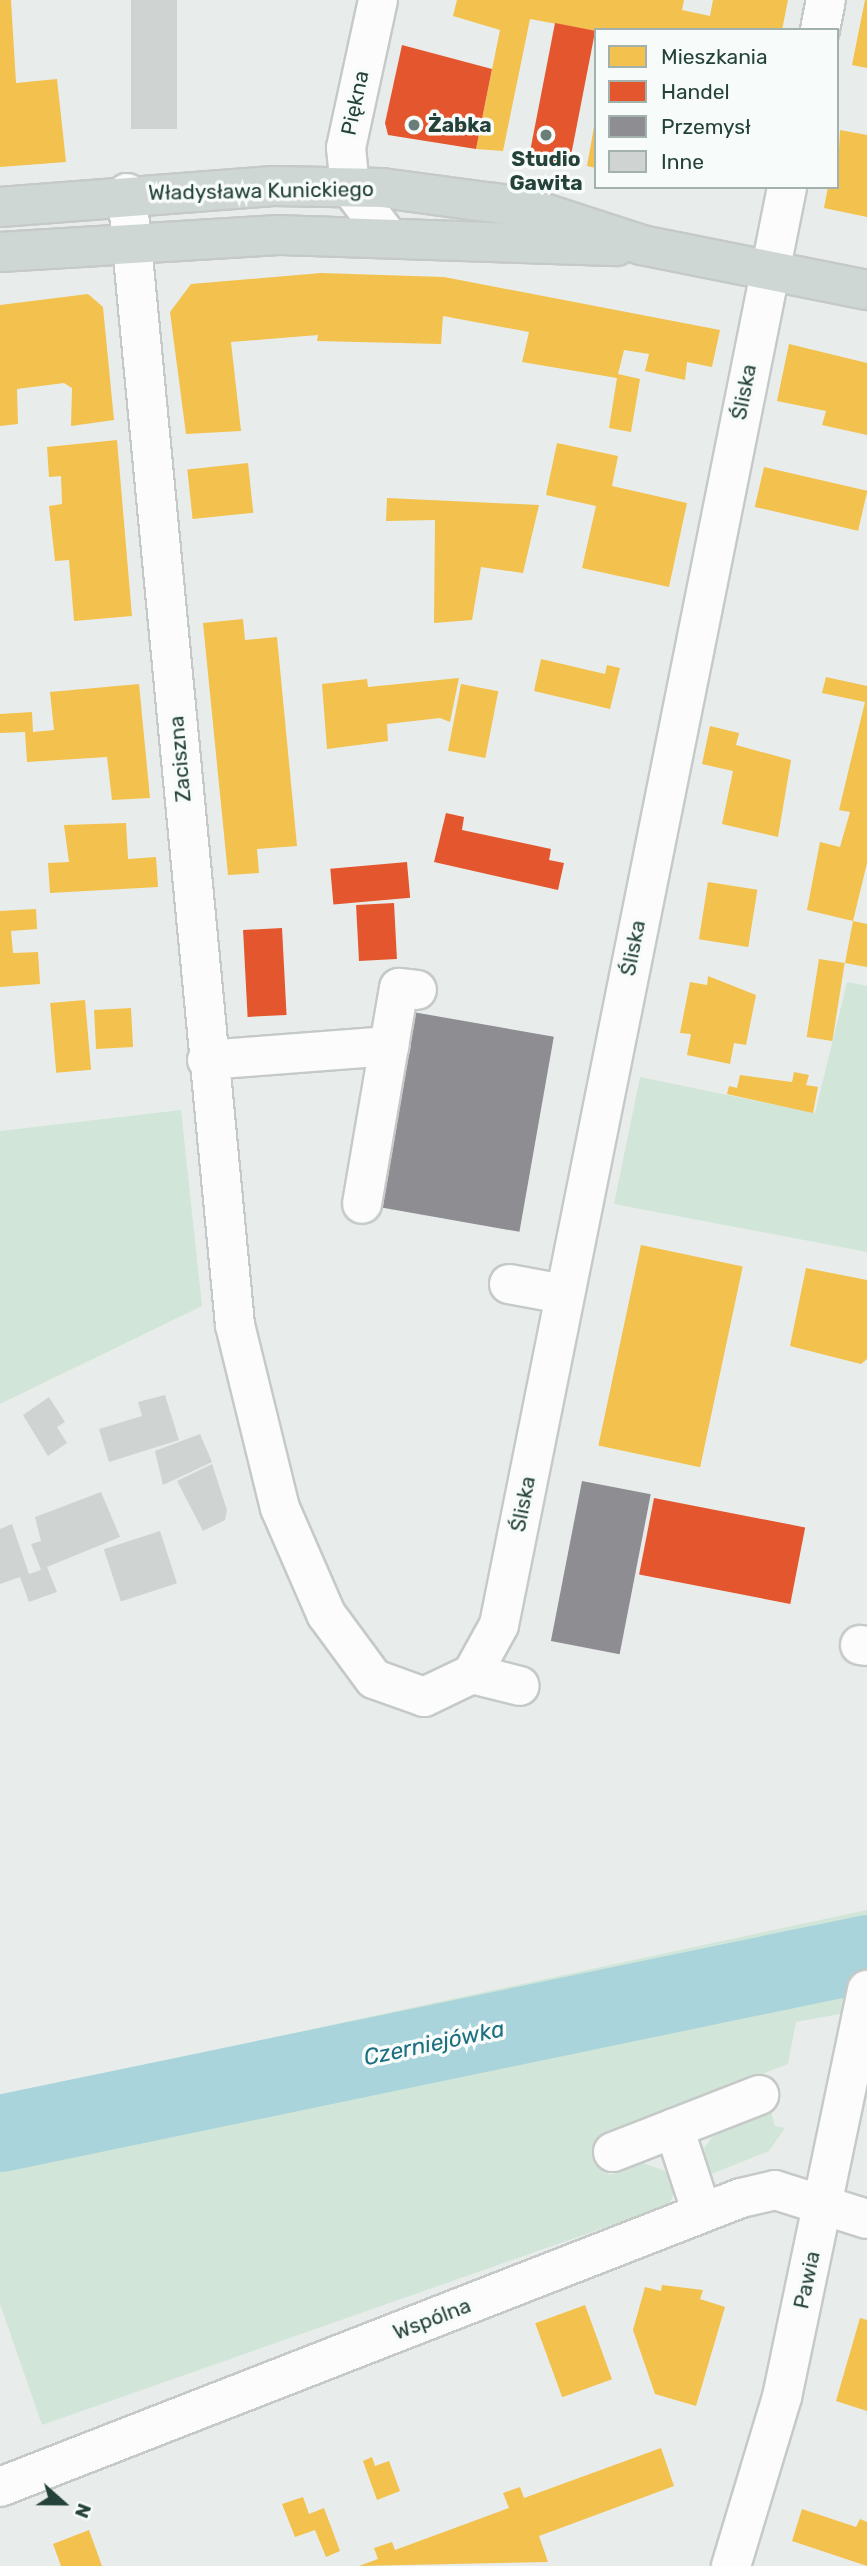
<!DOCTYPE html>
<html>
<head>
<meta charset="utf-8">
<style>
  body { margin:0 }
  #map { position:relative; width:867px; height:2566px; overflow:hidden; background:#e8edeb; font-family:Rubik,sans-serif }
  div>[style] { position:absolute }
  .green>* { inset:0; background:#d1e6d8 }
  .homes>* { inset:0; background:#f2c14e; transform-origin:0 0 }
  .shops>* { inset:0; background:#e4572e; transform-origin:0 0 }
  .industry>* { inset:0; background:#8d8d92; transform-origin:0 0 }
  .river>* { height:77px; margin:-38.5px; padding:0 38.5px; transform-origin:38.5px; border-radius:38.5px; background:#a9d4db }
  .building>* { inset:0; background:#cfd4d2; transform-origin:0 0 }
  .roads { filter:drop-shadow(2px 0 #c5cac8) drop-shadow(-2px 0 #c5cac8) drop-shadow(0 2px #c5cac8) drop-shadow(0 -2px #c5cac8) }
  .minor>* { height:38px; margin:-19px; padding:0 19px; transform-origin:19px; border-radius:19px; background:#fcfcfc }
  .major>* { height:38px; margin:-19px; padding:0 19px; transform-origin:19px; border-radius:19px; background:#cfd7d5 }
  .dots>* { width:19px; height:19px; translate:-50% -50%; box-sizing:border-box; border:4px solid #f7fbf9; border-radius:50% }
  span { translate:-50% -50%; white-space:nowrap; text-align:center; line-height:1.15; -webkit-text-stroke:7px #f7fbf9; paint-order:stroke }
  .street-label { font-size:21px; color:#24423a }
  .poi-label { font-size:21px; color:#24423a; font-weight:700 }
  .left { translate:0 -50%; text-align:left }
  .water-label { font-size:23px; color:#1c6f80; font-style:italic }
  .legend { position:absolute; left:594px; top:28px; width:245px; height:161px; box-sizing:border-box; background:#f7fbf9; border:2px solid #a3b1ad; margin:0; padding:9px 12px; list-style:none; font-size:21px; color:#24423a }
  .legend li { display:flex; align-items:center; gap:14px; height:35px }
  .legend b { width:35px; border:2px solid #a3b1ad }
  .north { position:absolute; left:28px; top:2468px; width:70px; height:70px; -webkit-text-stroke:5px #f7fbf9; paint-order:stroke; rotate:111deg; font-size:19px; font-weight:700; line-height:28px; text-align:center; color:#24423a }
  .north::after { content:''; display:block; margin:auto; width:24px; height:32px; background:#24423a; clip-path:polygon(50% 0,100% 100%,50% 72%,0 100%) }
</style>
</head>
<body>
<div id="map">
  <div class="green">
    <i style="clip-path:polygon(847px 982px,867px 986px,867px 1252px,614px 1204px,640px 1077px,815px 1113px)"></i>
    <i style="clip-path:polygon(181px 1110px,202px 1306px,0 1404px,0 1131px)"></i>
    <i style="clip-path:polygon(867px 1910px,867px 2009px,796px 2022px,788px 2064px,597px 2139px,609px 2175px,643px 2163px,668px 2172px,675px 2191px,669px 2205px,42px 2425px,0 2304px,0 2096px)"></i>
    <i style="clip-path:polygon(771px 2112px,775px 2126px,785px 2128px,769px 2151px,709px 2175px,704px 2148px,715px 2133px)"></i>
  </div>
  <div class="homes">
    <i style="clip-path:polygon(0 0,11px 0,16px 83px,57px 79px,66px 162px,0 167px)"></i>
    <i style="clip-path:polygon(457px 0,684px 0,682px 10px,710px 16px,713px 0,788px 0,782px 30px,595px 31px,530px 19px,503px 151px,476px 149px,500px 30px,453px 16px)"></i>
    <i style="clip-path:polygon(865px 0,867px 0,867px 68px,852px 65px)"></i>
    <i style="clip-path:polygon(594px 127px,596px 127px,596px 168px,587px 166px)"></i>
    <i style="clip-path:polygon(840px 130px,867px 135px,867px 217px,824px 208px,828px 187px,837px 187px)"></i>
    <i style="clip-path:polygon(321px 273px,444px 277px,720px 330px,712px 367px,687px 362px,685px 380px,645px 371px,649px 354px,624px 350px,618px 374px,640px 379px,631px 432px,609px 428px,617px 378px,522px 362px,529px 332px,443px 316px,441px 344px,317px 341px,318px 335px,231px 342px,241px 431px,186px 434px,170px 312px,191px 284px)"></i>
    <i style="clip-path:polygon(88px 294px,103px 307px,114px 420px,71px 426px,72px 388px,64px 383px,17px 389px,18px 424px,0 426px,0 305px)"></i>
    <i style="clip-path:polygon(789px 344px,867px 363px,867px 435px,822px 425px,826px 411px,777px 401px)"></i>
    <i style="clip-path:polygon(117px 440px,132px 616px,74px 621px,69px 560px,55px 561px,49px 506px,62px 504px,61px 476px,49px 477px,47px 447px)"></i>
    <i style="clip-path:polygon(557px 443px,618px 456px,612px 486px,687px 503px,669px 587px,582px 568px,596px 506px,546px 495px)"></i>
    <i style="left:248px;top:463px;width:50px;height:61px;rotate:84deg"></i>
    <i style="left:764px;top:467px;width:106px;height:41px;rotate:13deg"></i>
    <i style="clip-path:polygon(387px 498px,539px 505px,523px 573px,481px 567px,472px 620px,434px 623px,435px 520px,386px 521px)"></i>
    <i style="clip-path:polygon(243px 619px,245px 640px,277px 637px,297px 846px,257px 849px,259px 873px,228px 875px,203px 623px)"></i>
    <i style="clip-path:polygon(541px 659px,605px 674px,607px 665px,620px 668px,610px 709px,534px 691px)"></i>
    <i style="clip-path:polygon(826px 677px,867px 686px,867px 863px,853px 921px,807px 910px,820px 842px,840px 847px,850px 812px,839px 810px,865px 702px,822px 693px)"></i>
    <i style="clip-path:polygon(459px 678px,450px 722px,440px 718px,387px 724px,388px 741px,327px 749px,322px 684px,367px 679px,368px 687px)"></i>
    <i style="clip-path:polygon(139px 684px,150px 798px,112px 800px,107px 757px,27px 762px,25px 732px,0 733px,0 714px,32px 712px,33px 732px,54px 730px,50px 692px)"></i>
    <i style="left:461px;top:684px;width:38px;height:68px;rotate:11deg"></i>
    <i style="clip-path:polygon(710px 726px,739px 733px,736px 745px,791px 760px,778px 837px,722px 824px,733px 771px,702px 764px)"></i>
    <i style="clip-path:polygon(126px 823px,128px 859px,156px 857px,158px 887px,50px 893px,48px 863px,69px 862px,64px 825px)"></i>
    <i style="left:708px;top:882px;width:50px;height:58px;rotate:9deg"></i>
    <i style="clip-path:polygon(36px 909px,37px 929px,11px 931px,13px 953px,38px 952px,40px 984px,0 987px,0 911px)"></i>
    <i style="clip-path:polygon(853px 921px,867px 924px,867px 967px,845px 963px)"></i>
    <i style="left:819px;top:959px;width:26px;height:79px;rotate:9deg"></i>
    <i style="clip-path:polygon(708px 976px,756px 995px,746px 1045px,734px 1043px,730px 1064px,687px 1055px,691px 1034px,680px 1033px,690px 982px,707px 985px)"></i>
    <i style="left:85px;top:1000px;width:70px;height:35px;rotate:85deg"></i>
    <i style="left:131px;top:1008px;width:39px;height:37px;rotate:87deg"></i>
    <i style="clip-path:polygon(794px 1072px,809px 1075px,806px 1085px,818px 1087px,813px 1113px,727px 1094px,729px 1086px,737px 1088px,740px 1075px,792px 1082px)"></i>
    <i style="left:641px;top:1245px;width:104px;height:205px;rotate:12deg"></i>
    <i style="clip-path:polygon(806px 1268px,867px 1280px,867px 1359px,861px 1364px,790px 1346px)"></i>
    <i style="clip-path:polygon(662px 2285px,703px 2290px,700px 2299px,725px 2307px,696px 2406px,655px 2394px,633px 2330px,645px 2287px,661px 2291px)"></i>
    <i style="left:585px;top:2305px;width:79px;height:53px;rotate:70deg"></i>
    <i style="clip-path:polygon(860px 2318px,867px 2320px,867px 2411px,836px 2401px)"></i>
    <i style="clip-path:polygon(661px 2448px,674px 2486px,539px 2536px,548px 2562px,359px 2566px,378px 2559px,374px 2548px,392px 2542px,395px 2550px,509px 2508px,503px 2493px,520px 2487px,524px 2498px)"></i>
    <i style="clip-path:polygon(372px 2457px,375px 2466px,389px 2461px,400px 2491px,377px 2500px,363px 2461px)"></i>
    <i style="clip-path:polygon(303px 2497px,309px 2514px,324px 2508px,340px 2551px,326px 2557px,315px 2530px,295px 2537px,282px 2504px)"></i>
    <i style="clip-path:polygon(802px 2509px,856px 2527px,860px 2519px,867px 2522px,867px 2566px,792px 2541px)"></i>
    <i style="clip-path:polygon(89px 2530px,102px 2566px,61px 2566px,53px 2544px)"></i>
  </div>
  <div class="shops">
    <i style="left:555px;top:23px;width:41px;height:136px;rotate:11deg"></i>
    <i style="clip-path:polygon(402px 45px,492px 69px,476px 149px,388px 135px,385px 123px)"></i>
    <i style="clip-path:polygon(446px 813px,464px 817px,462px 830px,551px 849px,549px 860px,564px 863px,558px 890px,434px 862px)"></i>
    <i style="left:407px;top:862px;width:36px;height:77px;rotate:85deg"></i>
    <i style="left:394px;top:903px;width:56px;height:38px;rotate:87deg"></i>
    <i style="left:282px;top:928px;width:87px;height:39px;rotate:87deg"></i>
    <i style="left:654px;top:1498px;width:154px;height:78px;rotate:11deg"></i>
  </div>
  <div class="industry">
    <i style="left:413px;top:1012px;width:143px;height:198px;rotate:10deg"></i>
    <i style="left:582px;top:1481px;width:70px;height:163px;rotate:11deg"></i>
  </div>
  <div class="river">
    <i style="left:0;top:2133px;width:885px;rotate:-11.73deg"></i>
  </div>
  <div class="building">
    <i style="left:131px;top:0;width:46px;height:129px"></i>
    <i style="clip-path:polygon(165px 1395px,179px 1440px,109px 1462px,99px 1429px,142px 1416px,138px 1402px)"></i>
    <i style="clip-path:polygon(49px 1397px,65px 1422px,57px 1427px,67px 1443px,48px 1456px,23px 1415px)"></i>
    <i style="clip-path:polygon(200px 1434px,212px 1462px,163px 1485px,155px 1451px)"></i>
    <i style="clip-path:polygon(212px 1464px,227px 1510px,225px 1520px,203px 1531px,177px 1481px)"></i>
    <i style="clip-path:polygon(101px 1492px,120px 1537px,47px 1567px,57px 1592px,29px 1602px,20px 1577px,0 1584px,0 1529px,12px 1524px,29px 1574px,41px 1570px,31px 1544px,41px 1541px,35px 1517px)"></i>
    <i style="left:160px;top:1531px;width:55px;height:59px;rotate:72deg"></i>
  </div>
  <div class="roads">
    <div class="minor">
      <i style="left:378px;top:0;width:151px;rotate:102.2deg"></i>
      <i style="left:346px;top:148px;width:39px;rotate:84deg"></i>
      <i style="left:350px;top:187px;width:63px;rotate:52.8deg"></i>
      <i style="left:820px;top:30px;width:31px;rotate:-79deg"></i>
      <i style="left:127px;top:193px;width:1137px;rotate:84.55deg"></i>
      <i style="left:235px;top:1325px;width:188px;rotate:76.2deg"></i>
      <i style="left:280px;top:1508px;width:116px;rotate:66.5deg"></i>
      <i style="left:326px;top:1614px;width:81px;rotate:53.6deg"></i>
      <i style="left:374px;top:1679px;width:53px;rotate:19.8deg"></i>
      <i style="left:424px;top:1697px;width:53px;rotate:-25.6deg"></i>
      <i style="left:472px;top:1674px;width:56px;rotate:-61.1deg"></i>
      <i style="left:499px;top:1625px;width:1467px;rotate:-78.67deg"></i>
      <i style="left:389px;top:1046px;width:59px;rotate:-80.2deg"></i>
      <i style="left:399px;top:988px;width:18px;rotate:6deg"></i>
      <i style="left:207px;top:1060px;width:183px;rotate:-4.4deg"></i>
      <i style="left:389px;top:1046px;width:160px;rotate:99.7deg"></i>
      <i style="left:509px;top:1284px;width:55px;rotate:10.5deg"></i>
      <i style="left:860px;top:1645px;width:7px;rotate:8deg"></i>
      <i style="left:472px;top:1674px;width:49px;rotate:14deg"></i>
      <i style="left:674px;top:2128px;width:89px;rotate:71.8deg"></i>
      <i style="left:613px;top:2152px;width:157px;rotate:-21.3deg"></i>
      <i style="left:0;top:2487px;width:795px;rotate:-21.31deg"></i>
      <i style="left:741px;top:2198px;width:35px;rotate:-13deg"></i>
      <i style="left:775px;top:2190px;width:96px;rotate:17.5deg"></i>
      <i style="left:731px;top:2566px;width:177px;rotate:-73.2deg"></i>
      <i style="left:782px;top:2397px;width:416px;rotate:-78.2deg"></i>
    </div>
    <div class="major">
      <i style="left:0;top:207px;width:274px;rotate:-4.4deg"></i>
      <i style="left:273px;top:186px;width:109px;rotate:1.1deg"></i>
      <i style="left:382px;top:188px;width:144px;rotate:7.6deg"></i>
      <i style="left:525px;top:207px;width:123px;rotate:18deg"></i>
      <i style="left:642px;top:245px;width:229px;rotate:11.3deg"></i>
      <i style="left:0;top:252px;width:279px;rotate:-3.5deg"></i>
      <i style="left:278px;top:235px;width:338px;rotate:1.9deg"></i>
    </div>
  </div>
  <div class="dots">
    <i style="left:414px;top:125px;background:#697e78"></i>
    <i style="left:546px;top:135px;background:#697e78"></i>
  </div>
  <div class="street-label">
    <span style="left:355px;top:103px;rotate:-78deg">Piękna</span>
    <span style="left:261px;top:191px;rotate:-1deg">Władysława Kunickiego</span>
    <span style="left:744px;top:392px;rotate:-79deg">Śliska</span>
    <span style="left:180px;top:759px;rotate:-95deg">Zaciszna</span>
    <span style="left:633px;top:948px;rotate:-79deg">Śliska</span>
    <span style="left:523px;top:1504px;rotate:-79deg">Śliska</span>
    <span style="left:807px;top:2280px;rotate:-78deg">Pawia</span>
    <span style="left:432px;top:2319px;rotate:-21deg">Wspólna</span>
  </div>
  <div class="poi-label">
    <span class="left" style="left:428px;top:125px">Żabka</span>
    <span style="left:546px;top:171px">Studio<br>Gawita</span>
  </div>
  <div class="water-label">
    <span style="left:434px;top:2043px;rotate:-12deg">Czerniejówka</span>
  </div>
  <ul class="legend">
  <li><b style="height:19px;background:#f2c14e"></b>Mieszkania</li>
  <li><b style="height:19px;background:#e4572e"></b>Handel</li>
  <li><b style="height:19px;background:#8d8d92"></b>Przemysł</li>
  <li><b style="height:19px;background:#cfd4d2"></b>Inne</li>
  </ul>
  <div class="north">N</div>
</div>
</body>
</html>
